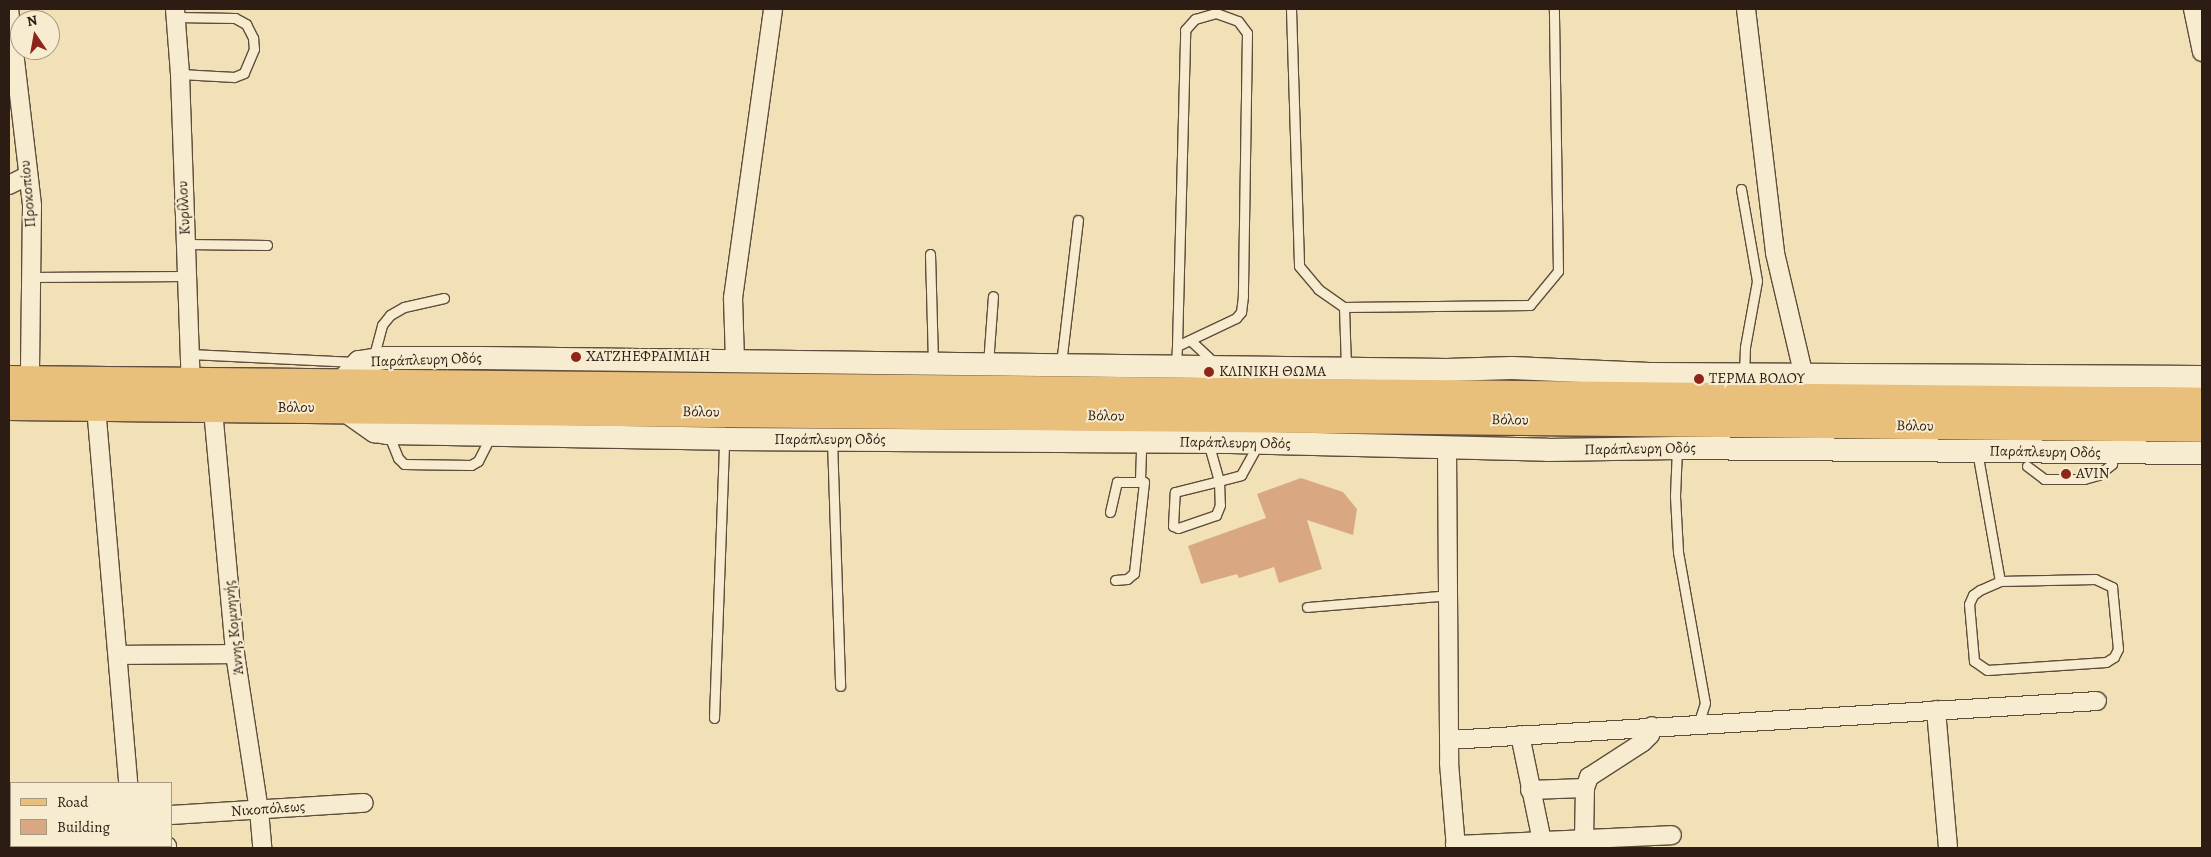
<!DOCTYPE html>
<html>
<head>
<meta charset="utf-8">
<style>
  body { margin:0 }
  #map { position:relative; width:2211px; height:857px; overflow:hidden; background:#f2e1b6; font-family:Alegreya,serif }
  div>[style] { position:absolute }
  .building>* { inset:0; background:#d9a883 }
  .roads { filter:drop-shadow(1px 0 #5e4d3c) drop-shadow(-1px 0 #5e4d3c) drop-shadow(0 1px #5e4d3c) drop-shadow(0 -1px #5e4d3c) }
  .service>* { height:9px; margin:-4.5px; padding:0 4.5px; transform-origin:4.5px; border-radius:4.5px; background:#f7ecd0 }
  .minor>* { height:18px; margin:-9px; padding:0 9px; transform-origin:9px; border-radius:9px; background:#f7ecd0 }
  .tertiary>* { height:22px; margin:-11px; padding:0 11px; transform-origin:11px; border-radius:11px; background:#f7ecd0 }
  .primary>* { height:28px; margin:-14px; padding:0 14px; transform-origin:14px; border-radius:14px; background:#e9c07b }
  .dots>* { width:14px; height:14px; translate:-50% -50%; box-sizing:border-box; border:2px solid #f7ecd0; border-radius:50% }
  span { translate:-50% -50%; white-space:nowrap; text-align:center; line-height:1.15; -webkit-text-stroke:4px #f7ecd0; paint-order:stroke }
  .street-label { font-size:15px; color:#2d1c13 }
  .poi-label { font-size:15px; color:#2d1c13 }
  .left { translate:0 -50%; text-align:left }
  .frame { position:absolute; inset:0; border:10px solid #2d1c13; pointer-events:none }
  .legend { position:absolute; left:10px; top:782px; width:162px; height:65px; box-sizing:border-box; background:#f7ecd0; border:1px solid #a69984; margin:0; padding:6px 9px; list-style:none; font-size:15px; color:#2d1c13 }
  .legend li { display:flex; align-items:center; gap:10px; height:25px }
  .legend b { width:25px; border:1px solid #a69984 }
  .north { position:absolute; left:10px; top:10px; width:50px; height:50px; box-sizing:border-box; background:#f7ecd0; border:1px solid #a69984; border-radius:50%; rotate:348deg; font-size:14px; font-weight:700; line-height:20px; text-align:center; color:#2d1c13 }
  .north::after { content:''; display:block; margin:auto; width:18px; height:22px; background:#8f2418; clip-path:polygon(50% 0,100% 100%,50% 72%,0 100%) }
</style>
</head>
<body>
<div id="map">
  <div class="building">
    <i style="clip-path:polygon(1301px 478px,1343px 492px,1357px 509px,1353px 535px,1307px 520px,1322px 569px,1279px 583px,1274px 567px,1239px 578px,1237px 574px,1201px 584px,1188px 546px,1266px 518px,1257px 494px)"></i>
  </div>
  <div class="roads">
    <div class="service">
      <i style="left:1291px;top:9px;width:257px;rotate:88.2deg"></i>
      <i style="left:1299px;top:266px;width:30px;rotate:50deg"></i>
      <i style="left:1318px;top:289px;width:32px;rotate:35deg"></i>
      <i style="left:1344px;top:307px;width:186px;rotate:-0.6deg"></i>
      <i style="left:1530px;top:305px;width:44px;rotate:-50.5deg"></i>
      <i style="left:1558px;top:271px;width:262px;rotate:-90.9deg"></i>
      <i style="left:176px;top:17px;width:59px;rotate:1deg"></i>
      <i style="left:235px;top:18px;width:13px;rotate:29deg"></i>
      <i style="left:246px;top:24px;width:16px;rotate:63deg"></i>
      <i style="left:253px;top:38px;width:11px;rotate:85deg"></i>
      <i style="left:254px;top:49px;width:26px;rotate:113deg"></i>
      <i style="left:244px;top:73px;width:11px;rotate:158deg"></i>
      <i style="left:234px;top:77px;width:54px;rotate:-176.8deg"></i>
      <i style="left:1741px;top:189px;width:93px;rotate:80.1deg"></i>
      <i style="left:1757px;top:281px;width:67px;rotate:100.3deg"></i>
      <i style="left:1745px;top:347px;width:26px;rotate:92deg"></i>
      <i style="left:186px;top:244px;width:81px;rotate:0.7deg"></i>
      <i style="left:930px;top:254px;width:109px;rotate:88.4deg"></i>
      <i style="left:31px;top:277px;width:156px;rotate:-0.4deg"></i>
      <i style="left:1344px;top:307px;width:61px;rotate:88.1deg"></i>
      <i style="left:1190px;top:340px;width:33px;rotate:43deg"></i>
      <i style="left:190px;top:354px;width:165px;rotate:2.8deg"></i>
      <i style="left:373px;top:359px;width:35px;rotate:-75deg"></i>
      <i style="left:382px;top:325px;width:13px;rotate:-51deg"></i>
      <i style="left:390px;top:315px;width:16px;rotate:-30deg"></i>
      <i style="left:404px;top:307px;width:41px;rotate:-12.7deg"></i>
      <i style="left:988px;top:364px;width:68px;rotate:-85.8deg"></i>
      <i style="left:1061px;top:364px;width:145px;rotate:-83.3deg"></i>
      <i style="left:1176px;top:365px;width:19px;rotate:-87deg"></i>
      <i style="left:1177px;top:346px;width:316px;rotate:-88.5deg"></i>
      <i style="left:1185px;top:30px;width:15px;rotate:-48deg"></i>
      <i style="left:1195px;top:19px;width:22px;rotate:-16deg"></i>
      <i style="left:1216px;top:13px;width:23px;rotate:20deg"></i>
      <i style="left:1238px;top:21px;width:15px;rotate:53deg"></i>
      <i style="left:1247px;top:33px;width:263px;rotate:90.9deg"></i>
      <i style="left:1243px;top:296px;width:16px;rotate:97deg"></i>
      <i style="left:1241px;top:312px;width:8px;rotate:130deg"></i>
      <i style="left:1236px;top:318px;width:65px;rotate:154.6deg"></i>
      <i style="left:388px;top:433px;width:27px;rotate:68deg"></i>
      <i style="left:398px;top:458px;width:8px;rotate:45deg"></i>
      <i style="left:404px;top:464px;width:67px;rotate:0.9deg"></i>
      <i style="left:471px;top:465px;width:8px;rotate:-30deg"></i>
      <i style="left:478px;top:461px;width:28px;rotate:-63deg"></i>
      <i style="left:832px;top:440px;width:246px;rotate:88.1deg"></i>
      <i style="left:1208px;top:442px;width:41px;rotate:74.2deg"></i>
      <i style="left:1219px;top:481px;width:23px;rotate:-15deg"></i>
      <i style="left:1241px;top:475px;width:37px;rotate:-61deg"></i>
      <i style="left:1677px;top:448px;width:48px;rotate:92.4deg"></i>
      <i style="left:1675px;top:496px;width:56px;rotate:86.9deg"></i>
      <i style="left:1678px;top:552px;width:153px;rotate:79.9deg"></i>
      <i style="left:1705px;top:703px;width:22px;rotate:108deg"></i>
      <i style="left:1977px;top:451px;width:132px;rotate:80deg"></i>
      <i style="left:2027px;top:466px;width:21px;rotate:37deg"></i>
      <i style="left:2044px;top:479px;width:40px"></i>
      <i style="left:2084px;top:479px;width:15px;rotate:-16deg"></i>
      <i style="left:2098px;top:475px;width:18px;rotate:-38deg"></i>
      <i style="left:1140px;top:480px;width:37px;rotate:-88deg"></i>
      <i style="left:1219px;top:481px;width:24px;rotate:88deg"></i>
      <i style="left:1220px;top:505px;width:11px;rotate:112deg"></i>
      <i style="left:1216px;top:515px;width:40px;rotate:161.1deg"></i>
      <i style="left:1178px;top:528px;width:5px;rotate:-158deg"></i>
      <i style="left:1173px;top:526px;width:34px;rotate:-87deg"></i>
      <i style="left:1175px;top:492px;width:45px;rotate:-14deg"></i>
      <i style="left:1110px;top:512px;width:31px;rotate:-77deg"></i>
      <i style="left:1117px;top:482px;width:27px"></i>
      <i style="left:1144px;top:482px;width:92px;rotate:96.3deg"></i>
      <i style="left:1134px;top:573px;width:9px;rotate:139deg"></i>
      <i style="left:1127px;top:579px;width:12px;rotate:175deg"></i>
      <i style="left:2095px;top:579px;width:19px;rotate:25deg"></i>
      <i style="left:2112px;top:587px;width:62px;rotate:84.5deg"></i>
      <i style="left:2118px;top:649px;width:9px;rotate:117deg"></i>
      <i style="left:2114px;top:657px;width:9px;rotate:148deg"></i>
      <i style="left:2106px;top:662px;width:119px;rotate:176.2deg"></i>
      <i style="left:1987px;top:670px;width:16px;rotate:-145deg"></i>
      <i style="left:1974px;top:661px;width:57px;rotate:-95deg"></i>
      <i style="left:1969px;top:604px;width:10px;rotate:-66deg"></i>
      <i style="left:1973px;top:595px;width:9px;rotate:-36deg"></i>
      <i style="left:1980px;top:590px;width:22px;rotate:-24deg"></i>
      <i style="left:2000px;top:581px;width:95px;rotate:-1.2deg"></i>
      <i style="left:1307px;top:607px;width:143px;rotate:-4.8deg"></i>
      <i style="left:714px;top:718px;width:278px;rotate:-87.9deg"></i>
    </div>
    <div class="minor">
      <i style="left:9px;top:9px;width:198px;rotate:83.3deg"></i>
      <i style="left:32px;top:206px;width:174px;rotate:90.7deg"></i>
      <i style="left:175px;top:9px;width:65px;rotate:85.6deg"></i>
      <i style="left:180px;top:74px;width:318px;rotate:88deg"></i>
      <i style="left:1746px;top:9px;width:246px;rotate:83.2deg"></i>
      <i style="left:1775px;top:253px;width:136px;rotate:76.8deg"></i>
      <i style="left:2193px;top:9px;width:44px;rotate:78.2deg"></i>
      <i style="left:9px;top:185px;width:20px;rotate:-27deg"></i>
      <i style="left:735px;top:361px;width:63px;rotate:-91.8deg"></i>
      <i style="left:733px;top:298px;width:292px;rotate:-82.1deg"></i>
      <i style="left:212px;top:399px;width:256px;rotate:84.8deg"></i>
      <i style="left:235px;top:654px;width:158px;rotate:81.3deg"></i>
      <i style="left:259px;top:810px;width:38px;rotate:85deg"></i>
      <i style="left:96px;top:407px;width:377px;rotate:85.1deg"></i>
      <i style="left:1447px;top:448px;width:315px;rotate:89.6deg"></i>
      <i style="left:1449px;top:763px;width:85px;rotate:85.3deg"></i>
      <i style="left:118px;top:655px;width:117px;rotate:-0.5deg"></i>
      <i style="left:1936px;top:710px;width:139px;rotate:85deg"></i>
      <i style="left:1520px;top:735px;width:108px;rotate:78.3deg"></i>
      <i style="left:1449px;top:740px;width:649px;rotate:-3.44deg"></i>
      <i style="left:1530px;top:790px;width:55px;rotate:-2.1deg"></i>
      <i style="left:171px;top:815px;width:193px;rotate:-3.6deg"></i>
      <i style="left:9px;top:824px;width:2px"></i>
      <i style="left:1584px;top:839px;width:51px;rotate:-88.9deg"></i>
      <i style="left:1585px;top:788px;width:12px;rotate:-70deg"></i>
      <i style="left:1589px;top:777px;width:64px;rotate:-32.9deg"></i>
      <i style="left:1643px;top:742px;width:10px;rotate:-45deg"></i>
      <i style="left:1650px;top:735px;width:9px;rotate:-77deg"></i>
      <i style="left:1455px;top:845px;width:217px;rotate:-2.6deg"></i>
      <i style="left:24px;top:846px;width:2px;rotate:90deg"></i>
      <i style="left:167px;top:846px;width:2px;rotate:90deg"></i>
    </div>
    <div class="tertiary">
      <i style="left:2202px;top:377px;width:553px;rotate:-179.69deg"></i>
      <i style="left:1649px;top:374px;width:137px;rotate:-177.5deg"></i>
      <i style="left:1512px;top:368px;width:65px;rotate:178.2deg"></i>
      <i style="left:1447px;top:370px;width:966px;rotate:-179.29deg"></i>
      <i style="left:481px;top:358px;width:96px;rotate:180deg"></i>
      <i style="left:385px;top:358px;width:26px;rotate:171deg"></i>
      <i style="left:359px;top:362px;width:28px;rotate:131deg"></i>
      <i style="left:341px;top:383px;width:26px;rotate:86deg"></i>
      <i style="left:343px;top:409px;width:39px;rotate:35deg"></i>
      <i style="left:375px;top:431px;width:13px;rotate:9deg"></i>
      <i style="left:388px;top:433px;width:336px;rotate:1deg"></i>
      <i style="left:724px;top:439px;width:506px;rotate:0.34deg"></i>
      <i style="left:1230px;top:442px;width:317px;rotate:1.4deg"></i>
      <i style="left:1547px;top:450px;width:130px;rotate:-0.9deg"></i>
      <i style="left:1677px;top:448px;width:525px;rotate:0.55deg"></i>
    </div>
    <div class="primary">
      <i style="left:9px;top:380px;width:2193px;rotate:0.57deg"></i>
      <i style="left:9px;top:406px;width:2193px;rotate:0.57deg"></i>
    </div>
  </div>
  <div class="dots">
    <i style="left:576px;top:357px;background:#8f2418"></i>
    <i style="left:1209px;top:372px;background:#8f2418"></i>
    <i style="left:1699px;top:379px;background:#8f2418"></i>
    <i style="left:2066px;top:474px;background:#8f2418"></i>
  </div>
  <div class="street-label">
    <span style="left:28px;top:194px;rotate:-95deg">Προκοπίου</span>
    <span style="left:184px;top:208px;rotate:-93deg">Κυρίλλου</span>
    <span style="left:426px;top:360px;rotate:-2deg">Παράπλευρη Οδός</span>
    <span style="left:296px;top:408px">Βόλου</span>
    <span style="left:701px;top:412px;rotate:1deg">Βόλου</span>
    <span style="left:1106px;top:416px;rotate:1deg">Βόλου</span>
    <span style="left:1510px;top:420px;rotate:1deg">Βόλου</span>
    <span style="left:1915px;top:426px;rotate:1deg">Βόλου</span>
    <span style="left:830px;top:440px">Παράπλευρη Οδός</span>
    <span style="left:1235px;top:443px;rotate:1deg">Παράπλευρη Οδός</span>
    <span style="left:1640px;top:449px;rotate:-1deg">Παράπλευρη Οδός</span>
    <span style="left:2045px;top:452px;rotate:1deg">Παράπλευρη Οδός</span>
    <span style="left:234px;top:628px;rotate:-96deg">Άννης Κομνηνής</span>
    <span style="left:268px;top:809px;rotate:-4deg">Νικοπόλεως</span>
  </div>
  <div class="poi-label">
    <span class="left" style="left:586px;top:357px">ΧΑΤΖΗΕΦΡΑΙΜΙΔΗ</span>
    <span class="left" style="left:1219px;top:372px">ΚΛΙΝΙΚΗ ΘΩΜΑ</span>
    <span class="left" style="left:1709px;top:379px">ΤΕΡΜΑ ΒΟΛΟΥ</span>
    <span class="left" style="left:2076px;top:474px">AVIN</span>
  </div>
  <div class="frame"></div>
  <ul class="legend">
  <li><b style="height:6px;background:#e9c07b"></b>Road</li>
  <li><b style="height:14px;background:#d9a883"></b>Building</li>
  </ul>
  <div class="north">N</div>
</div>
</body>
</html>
